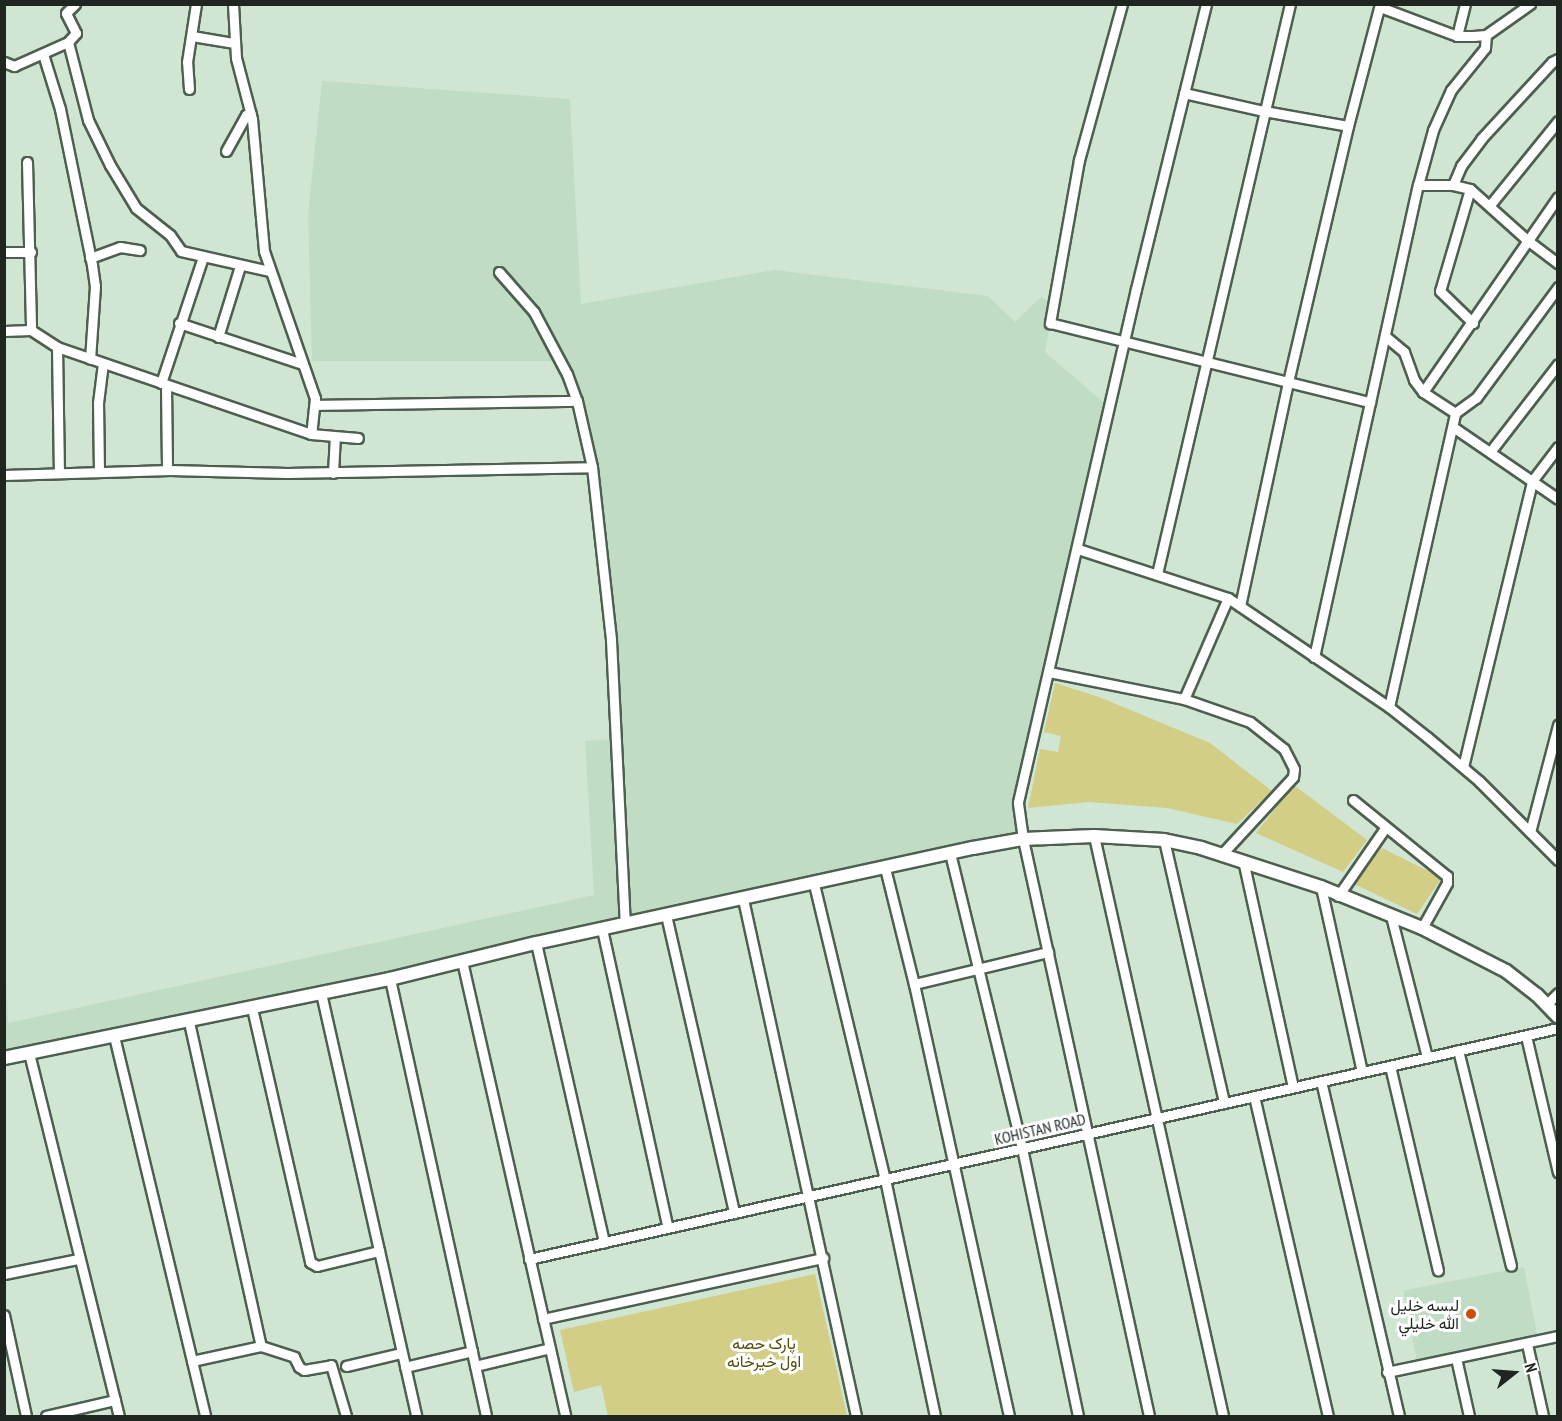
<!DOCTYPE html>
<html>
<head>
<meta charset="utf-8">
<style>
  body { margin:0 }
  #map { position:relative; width:1562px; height:1421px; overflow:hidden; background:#d0e6d3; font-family:"PT Sans Narrow",Vazirmatn,sans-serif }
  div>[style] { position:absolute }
  .built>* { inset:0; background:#c0dcc4; transform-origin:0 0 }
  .green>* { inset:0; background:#d2ce85 }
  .roads { filter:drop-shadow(2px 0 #4d5f4f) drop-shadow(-2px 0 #4d5f4f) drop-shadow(0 2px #4d5f4f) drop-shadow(0 -2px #4d5f4f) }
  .minor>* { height:9px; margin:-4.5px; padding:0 4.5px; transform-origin:4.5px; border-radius:4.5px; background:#fff }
  .major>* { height:12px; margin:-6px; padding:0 6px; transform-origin:6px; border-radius:6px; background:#fff }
  .dots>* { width:16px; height:16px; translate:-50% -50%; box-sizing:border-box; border:3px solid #fff; border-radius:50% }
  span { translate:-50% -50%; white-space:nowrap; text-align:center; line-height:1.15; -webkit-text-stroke:6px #fff; paint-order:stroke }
  .street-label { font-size:16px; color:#1e261f }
  .poi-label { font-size:16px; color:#1e261f }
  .right { translate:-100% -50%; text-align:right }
  .park-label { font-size:16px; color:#524d08 }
  .frame { position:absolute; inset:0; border:6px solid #1e261f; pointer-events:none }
  .north { position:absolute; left:1484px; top:1343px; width:60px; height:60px; -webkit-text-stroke:4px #fff; paint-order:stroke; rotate:73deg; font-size:16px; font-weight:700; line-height:24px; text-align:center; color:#1e261f }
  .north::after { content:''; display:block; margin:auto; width:21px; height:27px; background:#1e261f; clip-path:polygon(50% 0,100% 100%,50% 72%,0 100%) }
</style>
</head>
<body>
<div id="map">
  <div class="built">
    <i style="clip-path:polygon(322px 81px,570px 99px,581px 304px,774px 270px,988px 296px,1015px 322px,1041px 297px,1047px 300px,1049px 330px,1045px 352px,1103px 402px,1071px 556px,1013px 803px,1023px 839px,5px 1058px,4px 936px,8px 1023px,594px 895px,585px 741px,616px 739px,594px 505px,577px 401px,559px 361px,312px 361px,308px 214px)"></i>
    <i style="left:1524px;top:1267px;width:71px;height:123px;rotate:79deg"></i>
  </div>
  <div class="green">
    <i style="clip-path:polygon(1055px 683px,1099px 697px,1210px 743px,1272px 791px,1237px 824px,1167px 808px,1089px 802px,1028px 808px,1040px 749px,1058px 752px,1061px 736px,1044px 732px)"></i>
    <i style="clip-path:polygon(1294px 785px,1367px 840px,1343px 872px,1256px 833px)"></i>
    <i style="clip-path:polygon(1382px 848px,1442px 878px,1417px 914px,1352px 883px)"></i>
    <i style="clip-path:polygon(815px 1274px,847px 1416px,608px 1416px,601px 1385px,574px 1392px,560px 1330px)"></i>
  </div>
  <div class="roads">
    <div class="minor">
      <i style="left:233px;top:4px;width:54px;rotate:86.8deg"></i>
      <i style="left:236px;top:58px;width:63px;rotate:75.3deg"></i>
      <i style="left:252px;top:119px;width:133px;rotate:84.8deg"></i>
      <i style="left:264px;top:251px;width:156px;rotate:70.9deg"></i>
      <i style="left:315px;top:398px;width:36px;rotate:96deg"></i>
      <i style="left:1122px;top:4px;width:162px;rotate:105.4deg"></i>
      <i style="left:1079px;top:160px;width:166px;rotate:100.1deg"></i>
      <i style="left:1050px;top:323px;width:330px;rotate:13.9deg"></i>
      <i style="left:1380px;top:7px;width:82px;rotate:20.6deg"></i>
      <i style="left:1457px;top:36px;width:16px"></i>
      <i style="left:1473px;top:36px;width:13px;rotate:-4deg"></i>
      <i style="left:1486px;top:35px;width:54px;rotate:-35.2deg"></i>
      <i style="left:192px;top:36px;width:43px;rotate:9.5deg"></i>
      <i style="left:1457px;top:36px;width:33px;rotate:-76deg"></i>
      <i style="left:68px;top:42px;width:81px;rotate:75.6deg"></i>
      <i style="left:88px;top:120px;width:50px;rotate:63.9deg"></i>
      <i style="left:110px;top:165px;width:50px;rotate:58.8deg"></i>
      <i style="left:136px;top:208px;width:43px;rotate:38.5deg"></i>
      <i style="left:170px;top:235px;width:19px;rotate:55deg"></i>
      <i style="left:181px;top:251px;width:90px;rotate:12.8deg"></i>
      <i style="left:43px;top:54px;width:58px;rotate:72.8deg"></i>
      <i style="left:60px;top:109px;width:159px;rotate:78.4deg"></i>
      <i style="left:92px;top:265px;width:21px;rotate:82deg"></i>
      <i style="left:95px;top:286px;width:73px;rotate:93.9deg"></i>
      <i style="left:4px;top:62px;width:11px;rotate:22deg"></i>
      <i style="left:14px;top:66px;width:59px;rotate:-24deg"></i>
      <i style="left:68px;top:42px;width:12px;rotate:-48deg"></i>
      <i style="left:76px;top:33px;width:22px;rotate:-117deg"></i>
      <i style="left:66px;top:13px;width:13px;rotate:-45deg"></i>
      <i style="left:189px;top:89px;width:27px;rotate:-94deg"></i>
      <i style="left:187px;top:62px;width:59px;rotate:-81.2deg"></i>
      <i style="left:1184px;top:93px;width:82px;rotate:12.7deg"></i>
      <i style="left:1264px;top:111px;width:85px;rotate:10.1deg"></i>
      <i style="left:226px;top:151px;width:41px;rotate:-60.9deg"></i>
      <i style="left:246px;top:115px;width:5px;rotate:-22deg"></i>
      <i style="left:27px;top:162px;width:168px;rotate:88.6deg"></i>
      <i style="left:1418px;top:185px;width:35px"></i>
      <i style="left:1453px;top:185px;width:17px;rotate:13deg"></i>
      <i style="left:1470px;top:189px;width:76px;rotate:41.8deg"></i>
      <i style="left:1527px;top:240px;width:39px;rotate:37deg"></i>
      <i style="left:1453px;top:185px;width:21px;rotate:-67deg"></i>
      <i style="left:1461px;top:166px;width:34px;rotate:-53deg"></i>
      <i style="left:1481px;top:139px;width:105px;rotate:-47.3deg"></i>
      <i style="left:1552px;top:62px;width:7px;rotate:-27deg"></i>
      <i style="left:1470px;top:189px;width:106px;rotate:106.4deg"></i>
      <i style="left:1440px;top:291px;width:46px;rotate:44.1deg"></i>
      <i style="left:1490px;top:205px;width:108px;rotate:-51deg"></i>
      <i style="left:4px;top:252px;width:27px"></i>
      <i style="left:90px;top:258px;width:32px;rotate:-20deg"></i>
      <i style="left:120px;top:247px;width:20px;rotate:9deg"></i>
      <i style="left:499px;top:272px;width:53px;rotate:48.8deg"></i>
      <i style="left:534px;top:312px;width:70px;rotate:62deg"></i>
      <i style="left:567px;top:374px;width:29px;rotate:70deg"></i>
      <i style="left:577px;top:401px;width:68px;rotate:77.2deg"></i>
      <i style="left:592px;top:467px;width:174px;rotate:83.7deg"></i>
      <i style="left:611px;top:640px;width:284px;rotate:87.2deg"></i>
      <i style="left:179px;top:323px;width:130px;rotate:18.4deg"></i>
      <i style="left:4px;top:331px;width:27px;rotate:-2deg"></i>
      <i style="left:31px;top:330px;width:31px;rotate:33deg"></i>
      <i style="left:57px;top:347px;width:268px;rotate:18.9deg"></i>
      <i style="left:311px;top:434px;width:47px;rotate:4.9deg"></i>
      <i style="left:1385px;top:336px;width:25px;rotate:40deg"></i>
      <i style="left:1404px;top:352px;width:30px;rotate:70deg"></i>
      <i style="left:1414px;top:380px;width:15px;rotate:53deg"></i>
      <i style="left:1423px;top:392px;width:38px;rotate:33deg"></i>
      <i style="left:218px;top:337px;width:74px;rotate:-72.8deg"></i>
      <i style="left:57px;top:347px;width:126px;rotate:89.1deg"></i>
      <i style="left:161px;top:383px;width:133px;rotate:-71.6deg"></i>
      <i style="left:166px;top:385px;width:85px;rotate:89.3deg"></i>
      <i style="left:1423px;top:392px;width:237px;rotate:-55.3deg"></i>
      <i style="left:315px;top:405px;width:262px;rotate:-0.9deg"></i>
      <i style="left:1453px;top:427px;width:127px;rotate:34.4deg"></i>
      <i style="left:1490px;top:452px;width:111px;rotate:-52.3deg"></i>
      <i style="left:99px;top:472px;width:69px;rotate:-90.8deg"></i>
      <i style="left:98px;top:403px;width:40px;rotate:-82.9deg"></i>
      <i style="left:333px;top:473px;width:35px;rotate:-87deg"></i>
      <i style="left:4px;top:475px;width:166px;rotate:-1.7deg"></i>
      <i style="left:170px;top:470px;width:117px;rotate:1.5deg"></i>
      <i style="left:287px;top:473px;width:305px;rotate:-1.1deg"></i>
      <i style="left:1078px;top:549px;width:158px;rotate:18.1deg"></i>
      <i style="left:1228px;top:598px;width:194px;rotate:34.1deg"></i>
      <i style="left:1389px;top:707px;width:48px;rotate:38.3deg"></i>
      <i style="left:1427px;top:737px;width:68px;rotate:40.2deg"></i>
      <i style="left:1479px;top:781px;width:112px;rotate:45deg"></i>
      <i style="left:1157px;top:574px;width:585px;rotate:-76.87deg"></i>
      <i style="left:1240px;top:606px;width:229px;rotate:-77.9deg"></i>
      <i style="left:1288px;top:382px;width:263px;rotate:-76.8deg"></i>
      <i style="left:1348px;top:126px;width:126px;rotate:-75.3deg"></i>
      <i style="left:1314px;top:657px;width:483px;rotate:-77.6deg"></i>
      <i style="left:1418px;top:185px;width:57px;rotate:-74.7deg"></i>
      <i style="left:1433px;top:130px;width:44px;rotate:-65.8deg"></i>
      <i style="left:1451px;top:90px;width:54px;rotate:-51deg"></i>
      <i style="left:1485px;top:48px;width:13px;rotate:-86deg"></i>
      <i style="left:1049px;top:672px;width:138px;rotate:11.3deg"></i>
      <i style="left:1184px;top:699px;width:70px;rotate:19.2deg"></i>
      <i style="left:1250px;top:722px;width:43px;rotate:38.5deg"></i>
      <i style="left:1284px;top:749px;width:22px;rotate:63deg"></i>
      <i style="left:1294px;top:769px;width:8px;rotate:97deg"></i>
      <i style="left:1293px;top:777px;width:105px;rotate:132.7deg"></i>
      <i style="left:1184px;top:699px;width:110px;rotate:-66.5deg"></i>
      <i style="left:1389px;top:707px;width:301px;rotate:-77.3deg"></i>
      <i style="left:1455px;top:413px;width:26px;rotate:-36deg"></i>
      <i style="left:1476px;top:398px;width:138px;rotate:-53.5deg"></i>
      <i style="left:1463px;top:767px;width:294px;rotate:-76.4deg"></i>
      <i style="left:1532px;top:481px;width:43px;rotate:-52.6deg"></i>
      <i style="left:1353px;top:800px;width:121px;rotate:39deg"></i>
      <i style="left:1447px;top:876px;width:7px;rotate:90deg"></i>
      <i style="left:1447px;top:883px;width:51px;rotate:119.1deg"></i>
      <i style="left:1530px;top:832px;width:111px;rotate:-75.3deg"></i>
      <i style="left:1094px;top:836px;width:594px;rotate:77.46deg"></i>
      <i style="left:1164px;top:840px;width:270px;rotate:77.1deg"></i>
      <i style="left:950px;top:853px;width:304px;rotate:76.3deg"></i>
      <i style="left:1022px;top:1148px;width:274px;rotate:78.2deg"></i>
      <i style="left:1243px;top:860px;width:232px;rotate:77.6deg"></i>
      <i style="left:885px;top:868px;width:120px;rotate:76deg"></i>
      <i style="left:914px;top:984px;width:442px;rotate:77.6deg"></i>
      <i style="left:814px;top:884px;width:303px;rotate:76.5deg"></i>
      <i style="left:885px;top:1179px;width:242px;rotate:78.1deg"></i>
      <i style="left:1321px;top:887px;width:189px;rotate:77.5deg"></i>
      <i style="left:1338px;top:896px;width:83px;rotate:-55.3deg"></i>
      <i style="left:743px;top:899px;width:529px;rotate:77.67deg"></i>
      <i style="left:666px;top:915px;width:306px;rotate:77.1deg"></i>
      <i style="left:1391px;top:916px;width:146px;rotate:75.7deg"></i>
      <i style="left:602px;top:929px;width:306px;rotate:77.6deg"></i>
      <i style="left:536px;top:943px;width:307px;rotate:77.2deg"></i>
      <i style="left:462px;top:961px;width:467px;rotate:77.2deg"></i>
      <i style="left:390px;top:979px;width:447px;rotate:77.6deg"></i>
      <i style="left:914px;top:984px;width:138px;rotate:-13.4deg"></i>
      <i style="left:321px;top:993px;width:434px;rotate:77.3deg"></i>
      <i style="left:1546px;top:1005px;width:17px;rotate:-45deg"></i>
      <i style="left:252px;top:1008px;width:261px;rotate:77.1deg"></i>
      <i style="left:310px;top:1262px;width:8px;rotate:30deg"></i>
      <i style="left:317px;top:1266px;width:64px;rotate:-13.6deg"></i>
      <i style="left:189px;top:1022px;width:332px;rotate:77.5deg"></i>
      <i style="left:114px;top:1036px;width:391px;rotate:76.5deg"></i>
      <i style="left:1526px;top:1036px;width:140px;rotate:76.8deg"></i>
      <i style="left:1458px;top:1050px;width:222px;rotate:76.2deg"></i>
      <i style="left:29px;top:1053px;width:374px;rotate:76.1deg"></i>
      <i style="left:1390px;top:1066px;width:210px;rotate:76.8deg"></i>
      <i style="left:1321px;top:1081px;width:344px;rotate:76.9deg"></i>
      <i style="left:1254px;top:1096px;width:328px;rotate:77deg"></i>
      <i style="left:529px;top:1259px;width:1055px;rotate:-12.65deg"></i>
      <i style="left:4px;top:1274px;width:76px;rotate:-11.5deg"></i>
      <i style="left:4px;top:1315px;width:103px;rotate:77.7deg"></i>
      <i style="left:543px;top:1319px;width:287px;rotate:-12.3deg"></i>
      <i style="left:1527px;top:1344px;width:74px;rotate:77.5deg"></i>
      <i style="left:1456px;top:1358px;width:59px;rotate:77.4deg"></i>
      <i style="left:192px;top:1361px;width:71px;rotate:-12.3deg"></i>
      <i style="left:261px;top:1346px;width:35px;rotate:18deg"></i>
      <i style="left:294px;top:1357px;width:11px;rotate:63deg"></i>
      <i style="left:299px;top:1367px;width:6px;rotate:31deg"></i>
      <i style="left:304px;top:1370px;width:27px;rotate:-10deg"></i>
      <i style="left:331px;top:1365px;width:53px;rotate:73.6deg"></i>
      <i style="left:346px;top:1366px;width:57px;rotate:-13.3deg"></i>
      <i style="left:475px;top:1366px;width:77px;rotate:-13.5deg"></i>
      <i style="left:405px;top:1367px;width:69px;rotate:-13.4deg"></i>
      <i style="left:1387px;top:1372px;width:175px;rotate:-11.9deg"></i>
      <i style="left:46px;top:1416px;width:71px;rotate:-13.1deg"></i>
      <i style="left:1149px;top:1416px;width:591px;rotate:-102.32deg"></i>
      <i style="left:1023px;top:839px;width:37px;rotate:-98deg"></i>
      <i style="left:1018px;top:802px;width:526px;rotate:-77.05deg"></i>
      <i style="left:1136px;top:289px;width:293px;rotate:-76.2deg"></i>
    </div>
    <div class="major">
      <i style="left:4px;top:1058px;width:394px;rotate:-11.6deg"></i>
      <i style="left:390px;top:979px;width:150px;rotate:-13.9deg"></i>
      <i style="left:536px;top:943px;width:447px;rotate:-12.3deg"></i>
      <i style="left:973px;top:848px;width:51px;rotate:-10.2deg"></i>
      <i style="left:1023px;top:839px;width:71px;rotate:-2.4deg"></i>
      <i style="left:1094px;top:836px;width:70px;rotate:3.3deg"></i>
      <i style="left:1164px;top:840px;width:38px;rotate:12deg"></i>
      <i style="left:1201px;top:848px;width:126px;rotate:18deg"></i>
      <i style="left:1321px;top:887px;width:109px;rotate:22.1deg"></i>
      <i style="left:1422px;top:928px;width:94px;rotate:27.1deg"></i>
      <i style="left:1506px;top:971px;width:39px;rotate:38deg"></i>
      <i style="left:1537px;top:995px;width:30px;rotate:46deg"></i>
    </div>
  </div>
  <div class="dots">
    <i style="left:1471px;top:1314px;background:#d04b06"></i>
  </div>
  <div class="street-label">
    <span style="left:1040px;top:1129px;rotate:-13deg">KOHISTAN ROAD</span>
  </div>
  <div class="poi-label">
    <span class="right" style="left:1459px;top:1314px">ليسه خليل<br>الله خليلي</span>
  </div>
  <div class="park-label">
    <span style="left:764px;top:1352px">پارک حصه<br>اول خیرخانه</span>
  </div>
  <div class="frame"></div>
  <div class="north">N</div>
</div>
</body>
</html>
